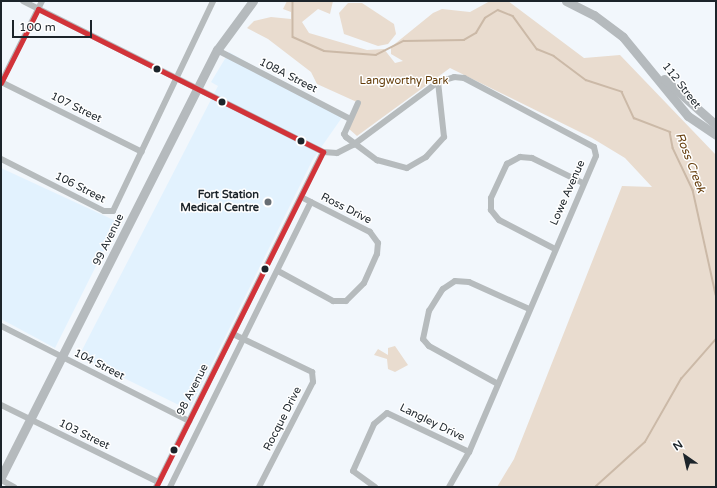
<!DOCTYPE html>
<html>
<head>
<meta charset="utf-8">
<style>
  body { margin:0 }
  #map { position:relative; width:717px; height:488px; overflow:hidden; background:#f2f7fc; font-family:"Varela Round",sans-serif }
  div>[style] { position:absolute }
  .built>* { inset:0; background:#e2f2fe }
  .green>* { inset:0; background:#e9dccf }
  .stream>* { height:1.5px; margin:-0.75px; padding:0 0.75px; transform-origin:0.75px; border-radius:0.75px; background:#cbb9a7 }
  .minor>* { height:6px; margin:-3px; padding:0 3px; transform-origin:3px; border-radius:3px; background:#b6bbbd }
  .secondary>* { height:9px; margin:-4.5px; padding:0 4.5px; transform-origin:4.5px; border-radius:4.5px; background:#b5babd }
  .bus-1>* { height:5px; margin:-2.5px; padding:0 2.5px; transform-origin:2.5px; border-radius:2.5px; background:#d23339 }
  .dots>* { width:11px; height:11px; translate:-50% -50%; box-sizing:border-box; border:2px solid #fff; border-radius:50% }
  span { translate:-50% -50%; white-space:nowrap; text-align:center; line-height:1.15; -webkit-text-stroke:3px #fff; paint-order:stroke }
  .street-label { font-size:11px; color:#1c242a }
  .park-label { font-size:11px; color:#633c09 }
  .poi-label { font-size:11px; color:#1c242a; font-weight:700 }
  .right { translate:-100% -50%; text-align:right }
  .water-label { font-size:12px; color:#6a4313; font-style:italic }
  .frame { position:absolute; inset:0; border:2px solid #1c242a; pointer-events:none }
  .north { position:absolute; left:665px; top:436px; width:40px; height:40px; -webkit-text-stroke:3px #fff; paint-order:stroke; rotate:326deg; font-size:11px; font-weight:700; line-height:16px; text-align:center; color:#1c242a }
  .north::after { content:''; display:block; margin:auto; width:14px; height:18px; background:#1c242a; clip-path:polygon(50% 0,100% 100%,50% 72%,0 100%) }
  .scale { position:absolute; left:12px; top:20px; width:80px; height:18px; box-sizing:border-box; border:2px solid #1c242a; border-top:0; padding-left:5px; font-size:12px; line-height:14px; white-space:nowrap; color:#1c242a; -webkit-text-stroke:3px #fff; paint-order:stroke }
</style>
</head>
<body>
<div id="map">
  <div class="built">
    <i style="clip-path:polygon(229px 52px,343px 116px,313px 159px,189px 410px,79px 356px,218px 86px,211px 82px)"></i>
    <i style="clip-path:polygon(1px 168px,118px 222px,55px 348px,1px 319px)"></i>
  </div>
  <div class="green">
    <i style="clip-path:polygon(287px 1px,333px 1px,330px 14px,318px 9px,302px 22px,309px 33px,367px 50px,384px 49px,395px 63px,403px 61px,391px 54px,391px 47px,433px 13px,442px 9px,470px 12px,490px 1px,508px 1px,584px 58px,620px 55px,716px 155px,716px 487px,497px 487px,514px 459px,622px 186px,652px 187px,625px 158px,592px 138px,450px 68px,357px 136px,348px 128px,359px 103px,317px 84px,311px 72px,268px 39px,247px 28px,254px 21px,271px 17px,291px 19px,291px 12px,283px 9px)"></i>
    <i style="clip-path:polygon(348px 3px,362px 3px,394px 24px,396px 34px,388px 44px,378px 46px,344px 34px,339px 13px)"></i>
    <i style="clip-path:polygon(395px 346px,408px 365px,395px 372px,388px 369px,387px 359px,374px 355px,378px 349px,388px 355px,388px 348px)"></i>
  </div>
  <div class="stream">
    <i style="left:293px;top:1px;width:36px;rotate:90deg"></i>
    <i style="left:293px;top:37px;width:34px;rotate:24deg"></i>
    <i style="left:324px;top:51px;width:52px;rotate:4.4deg"></i>
    <i style="left:376px;top:55px;width:31px;rotate:-27deg"></i>
    <i style="left:404px;top:41px;width:60px;rotate:-1deg"></i>
    <i style="left:464px;top:40px;width:14px;rotate:-30deg"></i>
    <i style="left:476px;top:33px;width:17px;rotate:-59deg"></i>
    <i style="left:485px;top:18px;width:15px;rotate:-32deg"></i>
    <i style="left:498px;top:10px;width:16px;rotate:22deg"></i>
    <i style="left:513px;top:16px;width:41px;rotate:54deg"></i>
    <i style="left:537px;top:49px;width:18px;rotate:22deg"></i>
    <i style="left:554px;top:56px;width:40px;rotate:37deg"></i>
    <i style="left:586px;top:80px;width:38px;rotate:18deg"></i>
    <i style="left:622px;top:92px;width:29px;rotate:65deg"></i>
    <i style="left:634px;top:118px;width:39px;rotate:21deg"></i>
    <i style="left:670px;top:132px;width:16px;rotate:79deg"></i>
    <i style="left:673px;top:148px;width:47px;rotate:64.5deg"></i>
    <i style="left:693px;top:190px;width:107px;rotate:77.6deg"></i>
    <i style="left:595px;top:487px;width:67px;rotate:-42deg"></i>
    <i style="left:645px;top:442px;width:73px;rotate:-60.3deg"></i>
    <i style="left:681px;top:379px;width:53px;rotate:-48.8deg"></i>
  </div>
  <div class="minor">
    <i style="left:23px;top:1px;width:336px;rotate:26.7deg"></i>
    <i style="left:323px;top:152px;width:14px;rotate:4deg"></i>
    <i style="left:337px;top:153px;width:18px;rotate:-27deg"></i>
    <i style="left:353px;top:145px;width:106px;rotate:-36.5deg"></i>
    <i style="left:438px;top:82px;width:17px;rotate:-17deg"></i>
    <i style="left:454px;top:77px;width:10px;rotate:6deg"></i>
    <i style="left:464px;top:78px;width:147px;rotate:28deg"></i>
    <i style="left:594px;top:147px;width:9px;rotate:77deg"></i>
    <i style="left:596px;top:156px;width:322px;rotate:113.2deg"></i>
    <i style="left:469px;top:452px;width:40px;rotate:119.7deg"></i>
    <i style="left:217px;top:50px;width:150px;rotate:27.4deg"></i>
    <i style="left:1px;top:82px;width:157px;rotate:26.4deg"></i>
    <i style="left:1px;top:83px;width:92px;rotate:-63.4deg"></i>
    <i style="left:358px;top:103px;width:34px;rotate:114deg"></i>
    <i style="left:344px;top:134px;width:4px;rotate:56deg"></i>
    <i style="left:346px;top:137px;width:39px;rotate:37deg"></i>
    <i style="left:377px;top:160px;width:31px;rotate:15deg"></i>
    <i style="left:407px;top:168px;width:22px;rotate:-30deg"></i>
    <i style="left:426px;top:157px;width:27px;rotate:-48deg"></i>
    <i style="left:444px;top:137px;width:55px;rotate:-96.2deg"></i>
    <i style="left:1px;top:159px;width:115px;rotate:26.8deg"></i>
    <i style="left:104px;top:211px;width:9px"></i>
    <i style="left:113px;top:211px;width:233px;rotate:-64.5deg"></i>
    <i style="left:555px;top:249px;width:63px;rotate:-152.6deg"></i>
    <i style="left:499px;top:220px;width:13px;rotate:-129deg"></i>
    <i style="left:491px;top:210px;width:12px;rotate:-90deg"></i>
    <i style="left:491px;top:198px;width:38px;rotate:-65deg"></i>
    <i style="left:507px;top:164px;width:15px;rotate:-28deg"></i>
    <i style="left:520px;top:157px;width:12px;rotate:5deg"></i>
    <i style="left:532px;top:158px;width:57px;rotate:26.1deg"></i>
    <i style="left:278px;top:271px;width:63px;rotate:28.6deg"></i>
    <i style="left:333px;top:301px;width:13px"></i>
    <i style="left:346px;top:301px;width:25px;rotate:-45deg"></i>
    <i style="left:364px;top:283px;width:32px;rotate:-66deg"></i>
    <i style="left:377px;top:254px;width:11px;rotate:-85deg"></i>
    <i style="left:378px;top:243px;width:14px;rotate:-126deg"></i>
    <i style="left:370px;top:232px;width:77px;rotate:-153.1deg"></i>
    <i style="left:1px;top:326px;width:211px;rotate:26.8deg"></i>
    <i style="left:233px;top:334px;width:88px;rotate:25.7deg"></i>
    <i style="left:312px;top:372px;width:10px;rotate:84deg"></i>
    <i style="left:313px;top:382px;width:118px;rotate:117.2deg"></i>
    <i style="left:498px;top:384px;width:79px;rotate:-151.2deg"></i>
    <i style="left:429px;top:346px;width:9px;rotate:-131deg"></i>
    <i style="left:423px;top:339px;width:29px;rotate:-78deg"></i>
    <i style="left:429px;top:311px;width:26px;rotate:-58deg"></i>
    <i style="left:443px;top:289px;width:14px;rotate:-34deg"></i>
    <i style="left:455px;top:281px;width:14px;rotate:4deg"></i>
    <i style="left:469px;top:282px;width:66px;rotate:24.2deg"></i>
    <i style="left:1px;top:405px;width:175px;rotate:26.1deg"></i>
    <i style="left:1px;top:480px;width:15px;rotate:28deg"></i>
    <i style="left:156px;top:487px;width:374px;rotate:-63.5deg"></i>
    <i style="left:170px;top:487px;width:318px;rotate:-63.7deg"></i>
    <i style="left:375px;top:487px;width:27px;rotate:-144deg"></i>
    <i style="left:353px;top:471px;width:51px;rotate:-65.9deg"></i>
    <i style="left:374px;top:424px;width:17px;rotate:-40deg"></i>
    <i style="left:387px;top:413px;width:91px;rotate:25.4deg"></i>
  </div>
  <div class="secondary">
    <i style="left:566px;top:1px;width:31px;rotate:27deg"></i>
    <i style="left:594px;top:15px;width:36px;rotate:37deg"></i>
    <i style="left:623px;top:37px;width:102px;rotate:50.6deg"></i>
    <i style="left:688px;top:116px;width:34px;rotate:34deg"></i>
    <i style="left:664px;top:79px;width:69px;rotate:41.5deg"></i>
    <i style="left:1px;top:477px;width:479px;rotate:-63.2deg"></i>
    <i style="left:217px;top:50px;width:61px;rotate:-53.7deg"></i>
  </div>
  <div class="bus-1">
    <i style="left:1px;top:83px;width:83px;rotate:-63.4deg"></i>
    <i style="left:38px;top:9px;width:319px;rotate:26.6deg"></i>
    <i style="left:323px;top:152px;width:374px;rotate:116.5deg"></i>
  </div>
  <div class="dots">
    <i style="left:157px;top:69px;background:#1c242a"></i>
    <i style="left:222px;top:102px;background:#1c242a"></i>
    <i style="left:301px;top:141px;background:#1c242a"></i>
    <i style="left:268px;top:202px;background:#676e74"></i>
    <i style="left:265px;top:269px;background:#1c242a"></i>
    <i style="left:174px;top:450px;background:#1c242a"></i>
  </div>
  <div class="street-label">
    <span style="left:288px;top:76px;rotate:27deg">108A Street</span>
    <span style="left:681px;top:86px;rotate:52deg">112 Street</span>
    <span style="left:76px;top:108px;rotate:26deg">107 Street</span>
    <span style="left:80px;top:188px;rotate:27deg">106 Street</span>
    <span style="left:568px;top:193px;rotate:-66deg">Lowe Avenue</span>
    <span style="left:346px;top:209px;rotate:27deg">Ross Drive</span>
    <span style="left:109px;top:240px;rotate:-64deg">99 Avenue</span>
    <span style="left:99px;top:365px;rotate:27deg">104 Street</span>
    <span style="left:193px;top:390px;rotate:-63deg">98 Avenue</span>
    <span style="left:283px;top:419px;rotate:-63deg">Rocque Drive</span>
    <span style="left:432px;top:423px;rotate:26deg">Langley Drive</span>
    <span style="left:84px;top:435px;rotate:26deg">103 Street</span>
  </div>
  <div class="park-label">
    <span style="left:404px;top:81px">Langworthy Park</span>
  </div>
  <div class="poi-label">
    <span class="right" style="left:259px;top:202px">Fort Station<br>Medical Centre</span>
  </div>
  <div class="water-label">
    <span style="left:690px;top:163px;rotate:69deg">Ross Creek</span>
  </div>
  <div class="frame"></div>
  <div class="north">N</div>
  <div class="scale">100 m</div>
</div>
</body>
</html>
